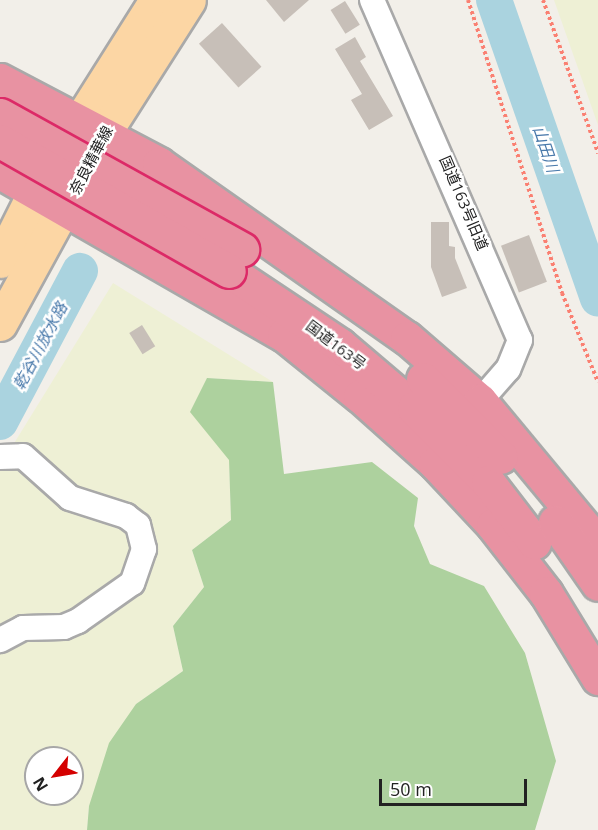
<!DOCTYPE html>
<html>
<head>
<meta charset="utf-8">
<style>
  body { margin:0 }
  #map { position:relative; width:598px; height:830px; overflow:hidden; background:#f2efe9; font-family:"Open Sans","Noto Sans JP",sans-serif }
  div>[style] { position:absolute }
  .farmland>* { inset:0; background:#eef0d5 }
  .forest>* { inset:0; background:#add19e }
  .river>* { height:36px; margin:-18px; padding:0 18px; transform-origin:18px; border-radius:18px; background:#aad3df }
  .building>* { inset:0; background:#c7bfb8; transform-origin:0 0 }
  .path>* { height:4px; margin-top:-2px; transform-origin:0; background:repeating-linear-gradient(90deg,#fa8072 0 3px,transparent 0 6px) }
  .roads { filter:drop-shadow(2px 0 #a9a9a9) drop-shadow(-2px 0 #a9a9a9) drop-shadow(0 2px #a9a9a9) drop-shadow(0 -2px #a9a9a9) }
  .street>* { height:24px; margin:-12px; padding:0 12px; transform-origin:12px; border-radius:12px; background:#fff }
  .primary>* { height:33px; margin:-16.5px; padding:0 16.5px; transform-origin:16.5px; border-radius:16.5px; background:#fcd6a4 }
  .highway>* { height:33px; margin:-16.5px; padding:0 16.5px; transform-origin:16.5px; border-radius:16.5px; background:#e892a2 }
  .bridges { filter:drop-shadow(2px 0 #dc2a67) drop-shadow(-2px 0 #dc2a67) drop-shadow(0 2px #dc2a67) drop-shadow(0 -2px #dc2a67) }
  .highway-bridge>* { height:33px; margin:-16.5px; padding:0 16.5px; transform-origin:16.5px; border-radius:16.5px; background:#e892a2 }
  span { translate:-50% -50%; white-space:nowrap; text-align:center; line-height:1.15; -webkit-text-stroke:5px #fff; paint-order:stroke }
  .street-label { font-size:15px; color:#222 }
  .water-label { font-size:16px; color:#4a7aab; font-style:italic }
  .north { position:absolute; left:24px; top:746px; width:60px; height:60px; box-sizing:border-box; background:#fff; border:2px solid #a7a7a7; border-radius:50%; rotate:239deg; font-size:16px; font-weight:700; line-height:24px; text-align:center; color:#222 }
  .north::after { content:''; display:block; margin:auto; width:21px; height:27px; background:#d40000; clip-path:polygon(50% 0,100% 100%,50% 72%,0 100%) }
  .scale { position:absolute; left:379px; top:779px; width:148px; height:27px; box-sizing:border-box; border:3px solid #222; border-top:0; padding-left:8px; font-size:18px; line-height:21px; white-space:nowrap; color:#222; -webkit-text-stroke:4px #fff; paint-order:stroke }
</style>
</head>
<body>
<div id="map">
  <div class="farmland">
    <i style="clip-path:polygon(554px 0,598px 0,598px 125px)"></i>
    <i style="clip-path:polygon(evenodd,113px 283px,273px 382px,207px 378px,229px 460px,231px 520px,192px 550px,204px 587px,173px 626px,183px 671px,136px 704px,89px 806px,87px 830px,0 830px,0 466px,113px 283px,36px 758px,72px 758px,72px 794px,36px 794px,36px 758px)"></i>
  </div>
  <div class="forest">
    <i style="clip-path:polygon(207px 378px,273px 382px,284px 474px,372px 462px,418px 498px,414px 526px,430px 564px,484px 586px,525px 653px,556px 761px,535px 830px,87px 830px,89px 806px,109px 743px,136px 704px,183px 671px,173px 626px,204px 587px,192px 550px,231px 520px,229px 460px,190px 412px)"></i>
  </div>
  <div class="river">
    <i style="left:494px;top:0;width:316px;rotate:70.8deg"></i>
    <i style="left:0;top:422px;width:171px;rotate:-62.1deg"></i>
  </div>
  <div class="building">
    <i style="clip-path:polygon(266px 0,309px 0,284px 22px)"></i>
    <i style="left:345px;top:1px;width:28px;height:17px;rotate:58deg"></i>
    <i style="left:222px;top:23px;width:59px;height:31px;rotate:48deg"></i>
    <i style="clip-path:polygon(355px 37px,366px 57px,360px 61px,393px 116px,369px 130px,351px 100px,362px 94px,335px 49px)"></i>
    <i style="clip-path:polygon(431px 222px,449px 222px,449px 246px,455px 247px,455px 258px,467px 288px,442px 297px,431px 267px)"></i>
    <i style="left:529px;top:235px;width:50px;height:30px;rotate:69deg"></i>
    <i style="left:142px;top:325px;width:25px;height:15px;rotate:58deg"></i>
  </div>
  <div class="path">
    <i style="left:468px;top:0;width:308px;rotate:72.2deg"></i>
    <i style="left:562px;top:293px;width:96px;rotate:68deg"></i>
    <i style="left:543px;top:0;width:163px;rotate:70.2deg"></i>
  </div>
  <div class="roads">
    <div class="street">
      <i style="left:372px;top:0;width:371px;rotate:66.5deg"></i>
      <i style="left:520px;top:340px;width:31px;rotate:112deg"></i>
      <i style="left:508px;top:369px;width:43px;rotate:131.2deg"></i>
      <i style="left:0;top:457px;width:23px;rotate:-2deg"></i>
      <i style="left:23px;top:456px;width:63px;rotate:41.8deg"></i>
      <i style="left:70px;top:498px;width:59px;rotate:17.8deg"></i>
      <i style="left:126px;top:516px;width:15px;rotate:37deg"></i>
      <i style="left:138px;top:525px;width:25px;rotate:76deg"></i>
      <i style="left:144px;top:549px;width:36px;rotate:109deg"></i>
      <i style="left:132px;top:583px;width:66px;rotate:144.9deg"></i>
      <i style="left:78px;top:621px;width:15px;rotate:157deg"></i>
      <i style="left:64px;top:627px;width:41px;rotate:178.6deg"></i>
      <i style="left:23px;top:628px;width:26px;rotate:152deg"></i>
    </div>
    <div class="primary">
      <i style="left:0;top:261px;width:76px;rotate:-63.4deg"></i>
      <i style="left:34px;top:193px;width:228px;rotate:-57.7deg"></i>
      <i style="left:0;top:324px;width:219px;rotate:-61.3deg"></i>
      <i style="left:105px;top:132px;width:156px;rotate:-57.5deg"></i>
    </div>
    <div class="highway">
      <i style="left:0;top:80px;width:180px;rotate:27.8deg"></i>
      <i style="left:159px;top:164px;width:303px;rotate:35.1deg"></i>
      <i style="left:407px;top:338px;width:96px;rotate:40.8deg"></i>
      <i style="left:480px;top:401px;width:185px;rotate:50.3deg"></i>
      <i style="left:0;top:172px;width:327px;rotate:29.9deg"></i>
      <i style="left:284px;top:335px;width:97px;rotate:38.8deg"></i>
      <i style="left:360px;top:396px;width:101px;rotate:41.8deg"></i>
      <i style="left:435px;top:463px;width:85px;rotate:46.9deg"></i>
      <i style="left:493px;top:525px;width:86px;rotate:52.1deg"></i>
      <i style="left:546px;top:593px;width:100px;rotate:58.5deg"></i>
      <i style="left:229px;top:271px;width:133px;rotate:33.7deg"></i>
      <i style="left:340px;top:345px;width:97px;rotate:40.4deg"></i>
      <i style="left:414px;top:408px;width:105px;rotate:45deg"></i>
      <i style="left:488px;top:482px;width:76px;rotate:52.5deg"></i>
      <i style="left:423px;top:379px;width:110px;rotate:45deg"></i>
      <i style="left:555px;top:522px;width:75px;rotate:55.3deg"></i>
    </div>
  </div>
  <div class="bridges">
    <div class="highway-bridge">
      <i style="left:0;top:115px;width:277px;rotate:29deg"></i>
      <i style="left:0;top:141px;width:263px;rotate:29.6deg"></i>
    </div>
  </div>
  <div class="street-label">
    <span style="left:91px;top:160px;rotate:-62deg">奈良精華線</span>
    <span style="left:464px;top:203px;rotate:67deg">国道163号旧道</span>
    <span style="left:336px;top:345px;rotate:37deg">国道163号</span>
  </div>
  <div class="water-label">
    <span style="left:546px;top:149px;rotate:71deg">山田川</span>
    <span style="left:40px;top:346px;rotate:-62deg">乾谷川放水路</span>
  </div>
  <div class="north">N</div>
  <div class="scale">50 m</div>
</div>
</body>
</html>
